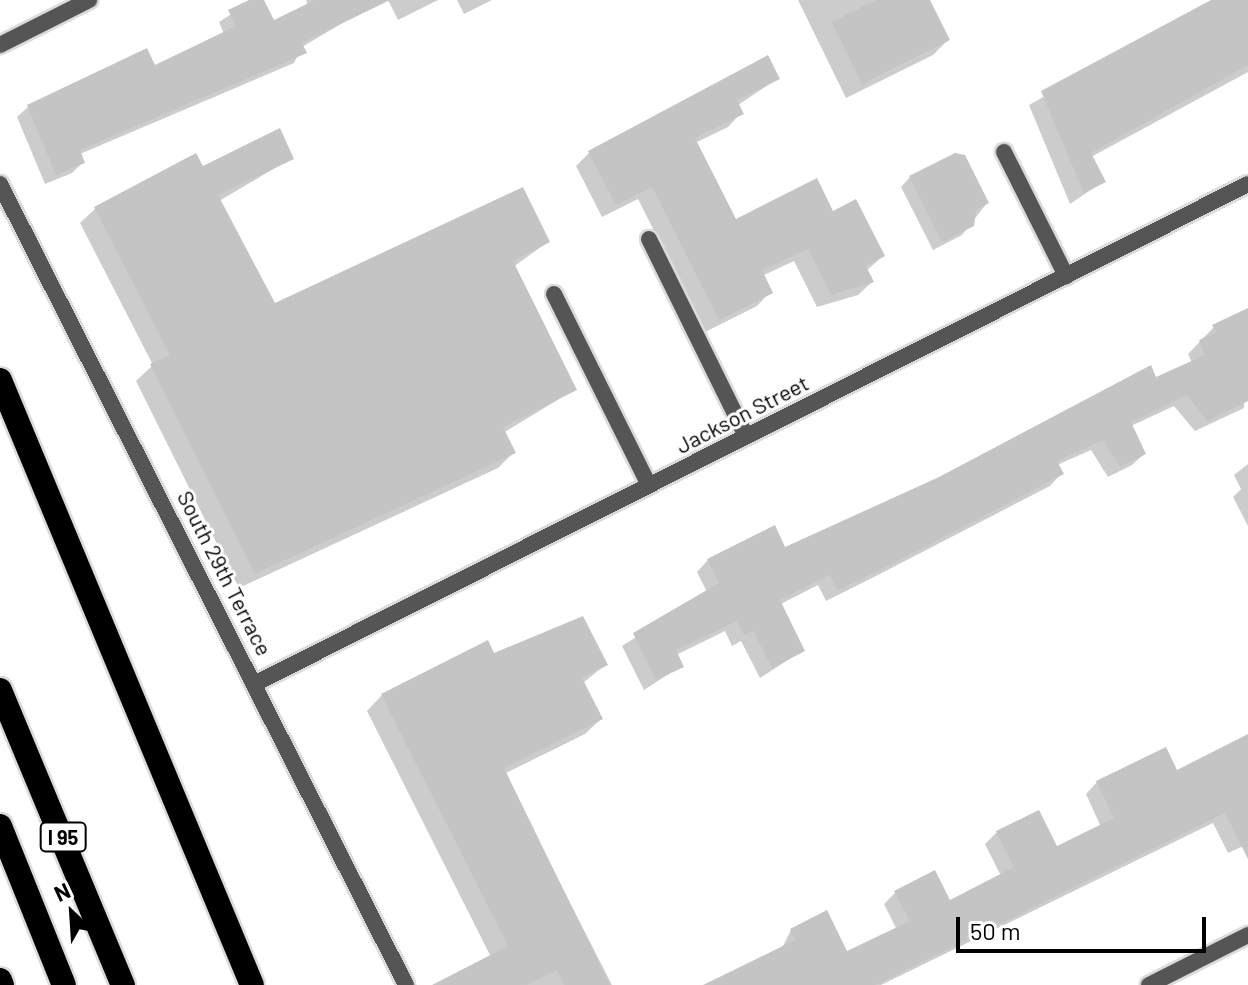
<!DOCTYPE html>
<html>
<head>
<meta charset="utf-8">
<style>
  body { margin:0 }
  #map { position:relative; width:1248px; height:985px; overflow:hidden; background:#fff; font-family:Barlow,sans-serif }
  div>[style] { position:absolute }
  .shadow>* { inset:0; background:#0003 }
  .building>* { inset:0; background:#c4c4c4 }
  .roads { filter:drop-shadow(2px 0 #dbdbdb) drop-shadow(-2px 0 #dbdbdb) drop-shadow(0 2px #dbdbdb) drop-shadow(0 -2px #dbdbdb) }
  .lane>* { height:16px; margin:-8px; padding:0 8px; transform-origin:8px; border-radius:8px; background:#555 }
  .street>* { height:16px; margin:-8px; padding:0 8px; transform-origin:8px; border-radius:8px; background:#555 }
  .highway>* { height:24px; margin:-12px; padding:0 12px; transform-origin:12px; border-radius:12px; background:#000 }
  span { translate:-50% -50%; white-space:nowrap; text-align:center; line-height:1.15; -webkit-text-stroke:6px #fff; paint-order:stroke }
  .shield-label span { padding:2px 6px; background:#fff; border:2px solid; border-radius:6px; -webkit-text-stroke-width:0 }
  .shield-label { font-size:20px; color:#000; font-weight:700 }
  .street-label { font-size:22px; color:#000 }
  .north { position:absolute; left:32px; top:873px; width:80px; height:80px; -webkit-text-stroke:6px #fff; paint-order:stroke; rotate:335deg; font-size:22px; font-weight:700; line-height:32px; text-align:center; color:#000 }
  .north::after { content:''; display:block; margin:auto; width:28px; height:36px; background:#000; clip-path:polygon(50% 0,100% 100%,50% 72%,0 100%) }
  .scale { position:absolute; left:956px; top:917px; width:250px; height:36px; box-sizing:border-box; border:4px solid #000; border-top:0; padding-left:10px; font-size:24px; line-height:28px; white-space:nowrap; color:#000; -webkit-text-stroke:6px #fff; paint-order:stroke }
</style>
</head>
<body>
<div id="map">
  <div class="shadow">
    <i style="clip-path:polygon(253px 0,262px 0,273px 23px,308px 6px,306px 0,349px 0,356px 15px,302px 47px,294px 63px,80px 154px,83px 162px,72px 173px,45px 184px,17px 117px,28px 107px,154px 68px,224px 34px,219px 22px)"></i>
    <i style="clip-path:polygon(388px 0,438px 0,398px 20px)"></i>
    <i style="clip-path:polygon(457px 0,492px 0,464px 14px)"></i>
    <i style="clip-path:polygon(798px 0,928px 0,948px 40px,933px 55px,846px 98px)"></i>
    <i style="clip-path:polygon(1216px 0,1248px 0,1248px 72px,1091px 157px,1104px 181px,1070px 204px,1029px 105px)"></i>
    <i style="clip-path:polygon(777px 79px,738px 105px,741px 113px,728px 127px,695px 143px,735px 222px,832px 213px,883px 256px,866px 271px,872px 282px,858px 295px,817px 307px,794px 261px,762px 276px,770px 292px,757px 306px,705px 332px,638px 199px,602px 217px,576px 166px,590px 152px)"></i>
    <i style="clip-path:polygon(292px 158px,219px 201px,274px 306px,548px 242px,513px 267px,574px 390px,503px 433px,513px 453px,498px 468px,239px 588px,136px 381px,153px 365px,80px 223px,96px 208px,202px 169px)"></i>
    <i style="clip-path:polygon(910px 177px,987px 203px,962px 235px,933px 250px,901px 187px)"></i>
    <i style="clip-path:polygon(1248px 312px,1244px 408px,1195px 431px,1174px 406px,1131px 426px,1144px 454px,1132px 465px,1108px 477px,1091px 450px,1057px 465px,1061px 474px,1050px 486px,874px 577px,826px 601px,818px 585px,779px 605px,802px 651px,760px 678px,741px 641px,732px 646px,725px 631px,676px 655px,681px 666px,644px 690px,622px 646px,707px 592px,697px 572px,708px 560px,785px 549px,1155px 380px,1192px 363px,1188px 354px,1214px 327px)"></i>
    <i style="clip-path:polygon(1248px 464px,1248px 526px,1233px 497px,1241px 489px,1234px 475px)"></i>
    <i style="clip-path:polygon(493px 655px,605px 665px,583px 683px,601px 719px,585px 734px,504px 774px,612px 985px,449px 985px,491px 957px,367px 711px,382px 695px)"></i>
    <i style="clip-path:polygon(1248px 736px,1248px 844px,1228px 853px,1213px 823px,881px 985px,711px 985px,782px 948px,791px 930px,846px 953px,897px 930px,884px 904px,896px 892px,949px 902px,1001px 876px,985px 844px,997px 832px,1056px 849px,1101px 827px,1086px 794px,1097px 782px,1176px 772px)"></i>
  </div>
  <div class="building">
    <i style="clip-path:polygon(249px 0,264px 0,274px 20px,315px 0,390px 0,302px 43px,307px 53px,80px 150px,85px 163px,56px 175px,27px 105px,147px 48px,155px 65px,236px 26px,228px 10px)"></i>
    <i style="clip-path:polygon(876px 0,930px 0,950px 40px,862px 84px,832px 22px)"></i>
    <i style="clip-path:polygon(1211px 0,1248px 0,1248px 65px,1091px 153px,1106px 182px,1084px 193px,1041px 91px)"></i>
    <i style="clip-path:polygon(768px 55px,780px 79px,737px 100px,744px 114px,695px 138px,736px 219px,817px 178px,833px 211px,856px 199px,885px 256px,866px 266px,874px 282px,831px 295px,808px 249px,762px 270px,773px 293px,719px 320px,652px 187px,616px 205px,588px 151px)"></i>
    <i style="clip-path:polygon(280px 128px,294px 159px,218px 195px,275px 303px,523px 187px,550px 242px,513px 261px,577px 390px,503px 427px,516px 453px,255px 574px,150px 364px,170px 355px,94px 207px,196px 153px,203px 166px)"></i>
    <i style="clip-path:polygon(955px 153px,965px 155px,989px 203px,976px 210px,974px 226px,942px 242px,909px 176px)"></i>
    <i style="clip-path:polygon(1248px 308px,1248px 401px,1207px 421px,1187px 395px,1131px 422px,1146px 454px,1120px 467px,1103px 440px,1057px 461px,1064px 474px,888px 566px,838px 590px,830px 575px,780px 600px,805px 651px,772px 668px,753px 631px,744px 635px,737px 621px,676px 650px,684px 667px,656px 680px,633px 633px,719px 583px,707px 559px,775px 525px,785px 547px,939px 477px,1151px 365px,1156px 377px,1205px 355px,1199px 340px,1216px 332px,1212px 325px)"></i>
    <i style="clip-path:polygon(583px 616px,608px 665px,582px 678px,603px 719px,504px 768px,610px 985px,564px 985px,557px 970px,527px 985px,432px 985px,508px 946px,381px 694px,488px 640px,494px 653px)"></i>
    <i style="clip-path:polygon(1248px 734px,1248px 859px,1225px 813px,875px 985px,703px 985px,795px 940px,790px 929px,827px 910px,847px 951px,910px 921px,894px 891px,935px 870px,950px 900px,1014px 867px,996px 831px,1039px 810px,1057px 846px,1114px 818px,1096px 781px,1166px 747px,1177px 770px)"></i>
  </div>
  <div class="roads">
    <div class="lane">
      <i style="left:1004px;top:152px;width:139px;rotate:63.4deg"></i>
      <i style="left:649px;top:239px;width:220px;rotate:63.8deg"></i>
      <i style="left:554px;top:294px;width:213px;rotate:63.6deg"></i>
    </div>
    <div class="street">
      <i style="left:0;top:45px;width:100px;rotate:-26.8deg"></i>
      <i style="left:0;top:184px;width:898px;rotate:63.12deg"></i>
      <i style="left:256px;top:683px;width:1110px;rotate:-26.7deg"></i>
      <i style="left:1149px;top:985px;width:111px;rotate:-26.8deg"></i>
    </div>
    <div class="highway">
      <i style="left:0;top:380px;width:655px;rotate:67.39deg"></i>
      <i style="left:0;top:690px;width:320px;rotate:67.4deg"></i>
      <i style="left:0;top:826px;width:171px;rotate:68.1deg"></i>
      <i style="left:0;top:980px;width:5px;rotate:68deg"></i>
    </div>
  </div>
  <div class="shield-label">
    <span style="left:63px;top:837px">I 95</span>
  </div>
  <div class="street-label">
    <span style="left:742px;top:414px;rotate:-27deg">Jackson Street</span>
    <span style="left:225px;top:573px;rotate:63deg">South 29th Terrace</span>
  </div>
  <div class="north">N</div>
  <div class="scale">50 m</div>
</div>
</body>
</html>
